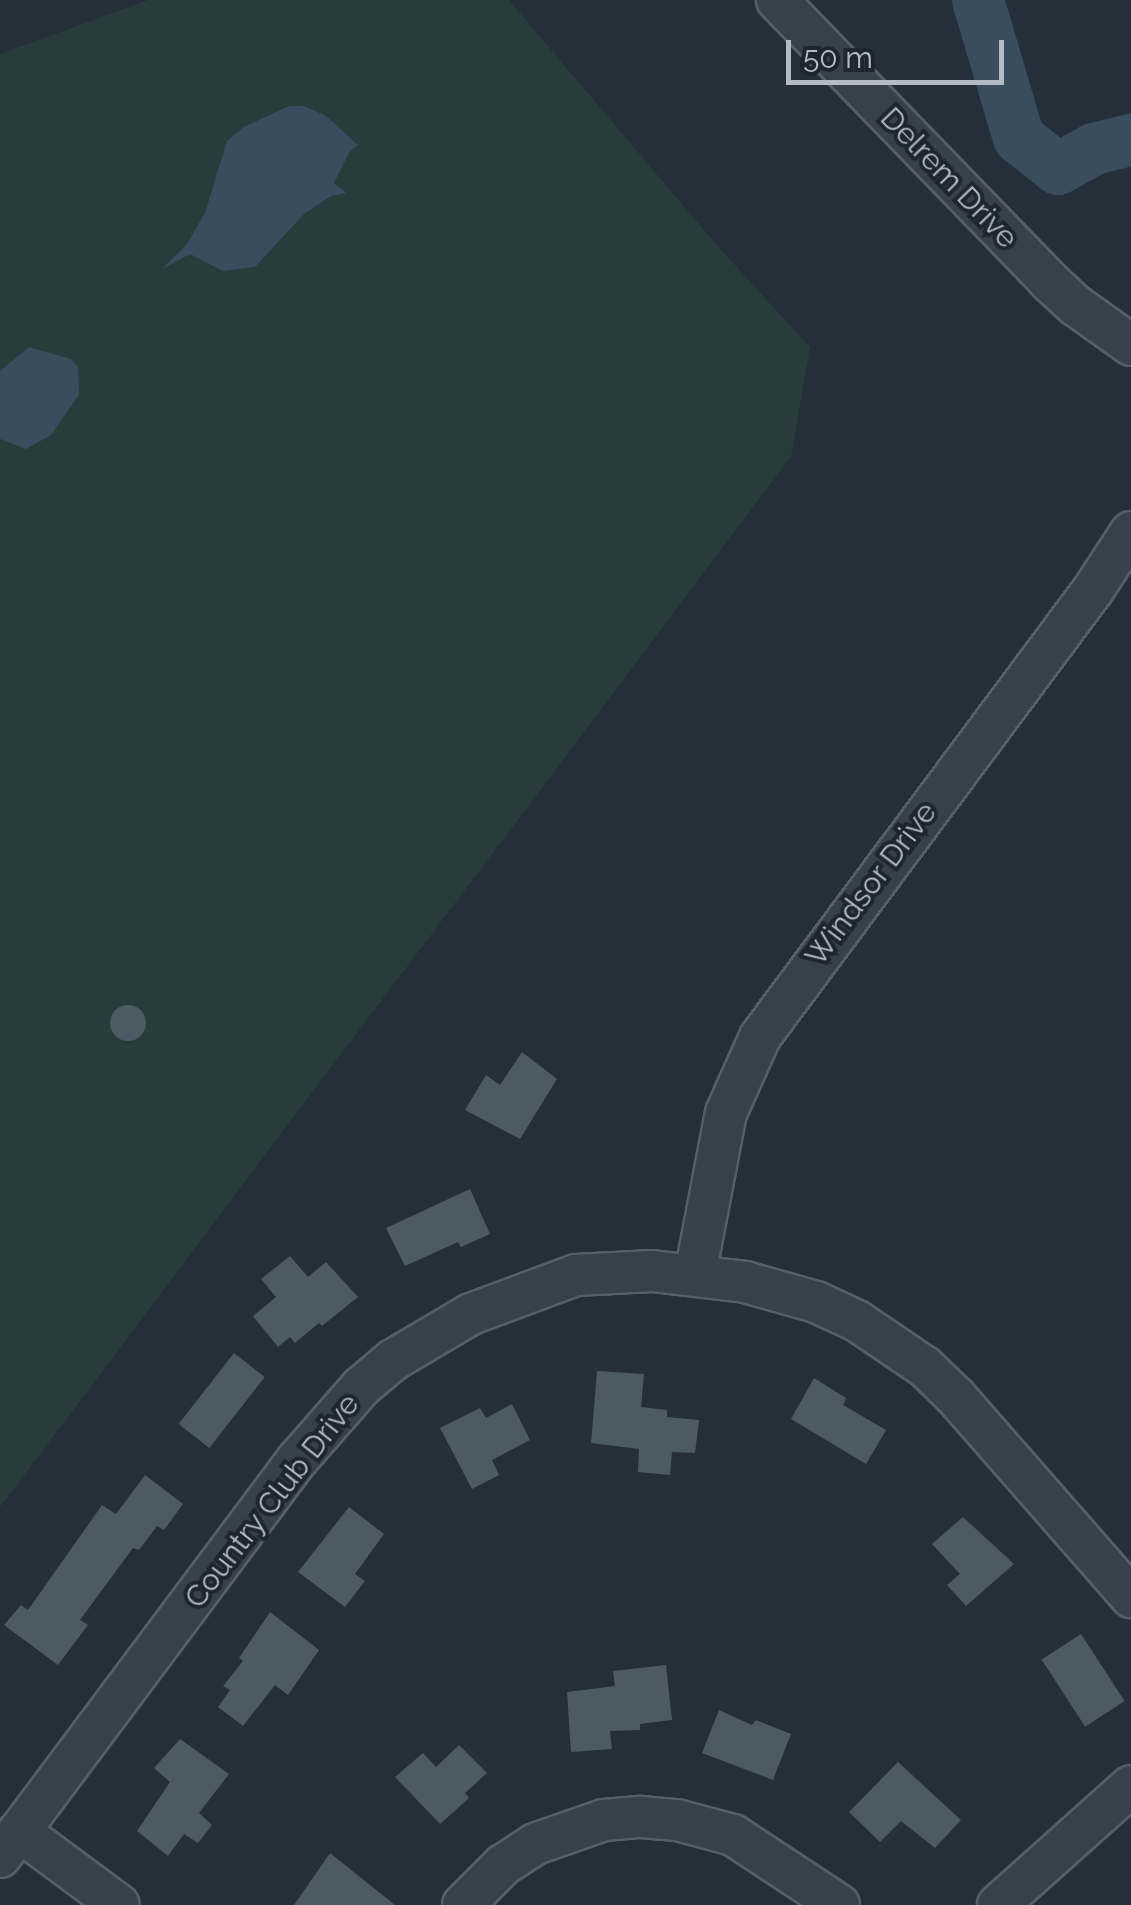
<!DOCTYPE html>
<html>
<head>
<meta charset="utf-8">
<style>
  body { margin:0 }
  #map { position:relative; width:1131px; height:1905px; overflow:hidden; background:#242f39; font-family:Raleway,sans-serif }
  div>[style] { position:absolute }
  .green>* { inset:0; background:#273c3b }
  .water>* { inset:0; background:#394d5f }
  .river>* { height:52px; margin:-26px; padding:0 26px; transform-origin:26px; border-radius:26px; background:#394d5f }
  .building>* { inset:0; background:#4c5a64; transform-origin:0 0 }
  .round { border-radius:50% }
  .roads { filter:drop-shadow(2px 0 #565f67) drop-shadow(-2px 0 #565f67) drop-shadow(0 2px #565f67) drop-shadow(0 -2px #565f67) }
  .minor>* { height:40px; margin:-20px; padding:0 20px; transform-origin:20px; border-radius:20px; background:#374149 }
  span { translate:-50% -50%; white-space:nowrap; text-align:center; line-height:1.15; -webkit-text-stroke:8px #1d262e; paint-order:stroke }
  .street-label { font-size:30px; color:#b3bcc5 }
  .scale { position:absolute; left:786px; top:40px; width:218px; height:45px; box-sizing:border-box; border:5px solid #b3bcc5; border-top:0; padding-left:12px; font-size:30px; line-height:35px; white-space:nowrap; color:#b3bcc5; -webkit-text-stroke:8px #1d262e; paint-order:stroke }
</style>
</head>
<body>
<div id="map">
  <div class="green">
    <i style="clip-path:polygon(148px 0,509px 0,721px 250px,810px 347px,791px 457px,0 1507px,0 54px)"></i>
  </div>
  <div class="water">
    <i style="clip-path:polygon(289px 106px,304px 106px,326px 116px,358px 145px,350px 151px,334px 183px,346px 193px,331px 196px,304px 214px,255px 267px,223px 271px,190px 254px,162px 269px,187px 244px,205px 213px,227px 141px,244px 127px)"></i>
    <i style="clip-path:polygon(29px 347px,71px 359px,78px 367px,79px 395px,51px 435px,26px 449px,0 439px,0 371px)"></i>
  </div>
  <div class="river">
    <i style="left:978px;top:0;width:144px;rotate:73.5deg"></i>
    <i style="left:1019px;top:138px;width:50px;rotate:38.5deg"></i>
    <i style="left:1058px;top:169px;width:41px;rotate:-29.1deg"></i>
    <i style="left:1094px;top:149px;width:38px;rotate:-14deg"></i>
  </div>
  <div class="building">
    <i class="round" style="left:110px;top:1005px;width:36px;height:36px"></i>
    <i style="clip-path:polygon(522px 1052px,557px 1079px,520px 1139px,465px 1110px,486px 1075px,500px 1085px)"></i>
    <i style="clip-path:polygon(470px 1189px,490px 1234px,461px 1247px,458px 1242px,405px 1266px,386px 1228px)"></i>
    <i style="clip-path:polygon(290px 1256px,308px 1277px,326px 1262px,358px 1297px,322px 1326px,319px 1323px,295px 1343px,290px 1337px,278px 1347px,253px 1316px,276px 1297px,261px 1279px)"></i>
    <i style="left:234px;top:1353px;width:39px;height:90px;rotate:38deg"></i>
    <i style="clip-path:polygon(597px 1371px,644px 1374px,641px 1407px,667px 1410px,667px 1417px,699px 1420px,695px 1453px,672px 1452px,670px 1475px,638px 1472px,639px 1449px,591px 1443px)"></i>
    <i style="clip-path:polygon(814px 1378px,846px 1398px,843px 1405px,886px 1430px,866px 1464px,791px 1419px)"></i>
    <i style="clip-path:polygon(512px 1404px,530px 1440px,492px 1460px,499px 1475px,472px 1489px,440px 1428px,480px 1408px,486px 1418px)"></i>
    <i style="clip-path:polygon(145px 1475px,183px 1504px,164px 1530px,157px 1526px,139px 1550px,133px 1548px,80px 1620px,88px 1625px,58px 1665px,4px 1625px,21px 1605px,28px 1610px,102px 1505px,116px 1514px)"></i>
    <i style="clip-path:polygon(349px 1507px,384px 1534px,355px 1574px,365px 1581px,345px 1607px,298px 1572px)"></i>
    <i style="clip-path:polygon(963px 1517px,1014px 1564px,966px 1606px,947px 1585px,960px 1574px,932px 1544px)"></i>
    <i style="clip-path:polygon(270px 1612px,319px 1650px,288px 1695px,275px 1685px,243px 1726px,218px 1707px,230px 1690px,223px 1686px,243px 1661px,239px 1658px)"></i>
    <i style="left:1081px;top:1634px;width:80px;height:47px;rotate:57deg"></i>
    <i style="clip-path:polygon(666px 1665px,672px 1720px,640px 1724px,640px 1730px,610px 1731px,612px 1749px,571px 1752px,567px 1692px,615px 1686px,613px 1671px)"></i>
    <i style="clip-path:polygon(719px 1710px,752px 1725px,756px 1720px,791px 1734px,773px 1780px,702px 1753px)"></i>
    <i style="clip-path:polygon(180px 1739px,229px 1774px,199px 1813px,212px 1825px,198px 1843px,184px 1834px,168px 1856px,137px 1831px,170px 1782px,154px 1768px)"></i>
    <i style="clip-path:polygon(459px 1745px,487px 1773px,465px 1793px,469px 1798px,440px 1824px,395px 1777px,423px 1753px,436px 1767px)"></i>
    <i style="clip-path:polygon(898px 1762px,961px 1820px,935px 1848px,901px 1821px,880px 1842px,849px 1812px)"></i>
    <i style="clip-path:polygon(330px 1853px,395px 1905px,294px 1905px)"></i>
  </div>
  <div class="roads">
    <div class="minor">
      <i style="left:777px;top:0;width:390px;rotate:45.9deg"></i>
      <i style="left:1048px;top:280px;width:37px;rotate:43deg"></i>
      <i style="left:1075px;top:305px;width:69px;rotate:35.5deg"></i>
      <i style="left:695px;top:1275px;width:165px;rotate:-79.2deg"></i>
      <i style="left:726px;top:1113px;width:83px;rotate:-65.9deg"></i>
      <i style="left:760px;top:1037px;width:557px;rotate:-53.32deg"></i>
      <i style="left:1093px;top:590px;width:69px;rotate:-56.8deg"></i>
      <i style="left:19px;top:1831px;width:124px;rotate:36.5deg"></i>
      <i style="left:0;top:1857px;width:497px;rotate:-53.2deg"></i>
      <i style="left:298px;top:1459px;width:96px;rotate:-48.8deg"></i>
      <i style="left:361px;top:1387px;width:42px;rotate:-40.2deg"></i>
      <i style="left:393px;top:1360px;width:91px;rotate:-30.5deg"></i>
      <i style="left:471px;top:1314px;width:112px;rotate:-20.4deg"></i>
      <i style="left:576px;top:1275px;width:76px;rotate:-3deg"></i>
      <i style="left:652px;top:1271px;width:94px;rotate:6.7deg"></i>
      <i style="left:745px;top:1282px;width:74px;rotate:15.7deg"></i>
      <i style="left:816px;top:1302px;width:45px;rotate:24.9deg"></i>
      <i style="left:857px;top:1321px;width:82px;rotate:34.1deg"></i>
      <i style="left:925px;top:1367px;width:43px;rotate:44.1deg"></i>
      <i style="left:956px;top:1397px;width:266px;rotate:48.8deg"></i>
      <i style="left:463px;top:1905px;width:57px;rotate:-45deg"></i>
      <i style="left:503px;top:1865px;width:38px;rotate:-33deg"></i>
      <i style="left:535px;top:1844px;width:73px;rotate:-19.2deg"></i>
      <i style="left:604px;top:1820px;width:37px;rotate:-5deg"></i>
      <i style="left:641px;top:1817px;width:36px;rotate:5deg"></i>
      <i style="left:677px;top:1820px;width:58px;rotate:15deg"></i>
      <i style="left:733px;top:1835px;width:127px;rotate:33.4deg"></i>
      <i style="left:998px;top:1905px;width:178px;rotate:-41.8deg"></i>
    </div>
  </div>
  <div class="street-label">
    <span style="left:949px;top:178px;rotate:46deg">Delrem Drive</span>
    <span style="left:871px;top:884px;rotate:-53deg">Windsor Drive</span>
    <span style="left:272px;top:1501px;rotate:-52deg">Country Club Drive</span>
  </div>
  <div class="scale">50 m</div>
</div>
</body>
</html>
